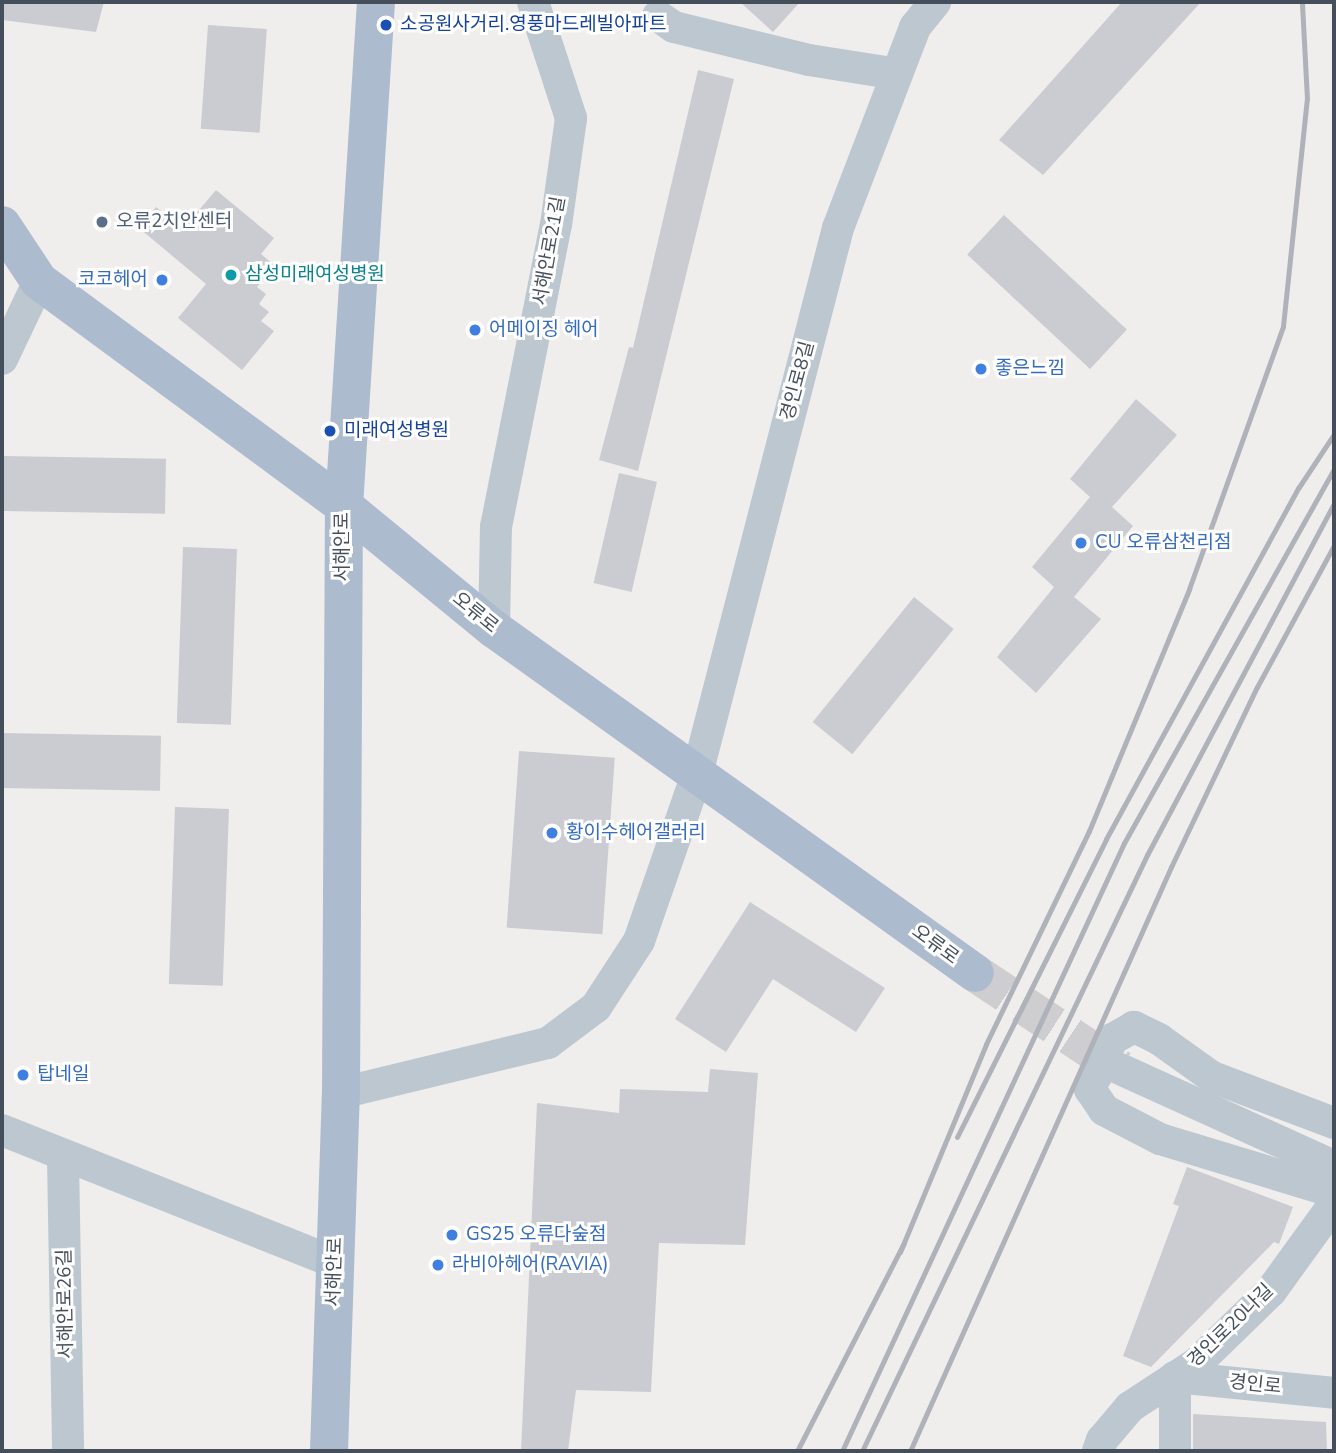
<!DOCTYPE html>
<html>
<head>
<meta charset="utf-8">
<style>
  body { margin:0 }
  #map { position:relative; width:1336px; height:1453px; overflow:hidden; background:#f0eded; font-family:"Nunito Sans","Noto Sans KR",sans-serif }
  div>[style] { position:absolute }
  .building>* { inset:0; background:#caccd2; transform-origin:0 0 }
  .major-tunnel>* { height:38px; margin-top:-19px; transform-origin:0; background:repeating-linear-gradient(90deg,#cecdd0 0 38px,transparent 0 57px) }
  .minor>* { height:32px; margin:-16px; padding:0 16px; transform-origin:16px; border-radius:16px; background:#bdc7d0 }
  .major>* { height:38px; margin:-19px; padding:0 19px; transform-origin:19px; border-radius:19px; background:#acbbcd }
  .rail>* { height:5px; margin:-2.5px; padding:0 2.5px; transform-origin:2.5px; border-radius:2.5px; background:#afb2b8 }
  .dots>* { width:19px; height:19px; translate:-50% -50%; box-sizing:border-box; border:4px solid #fff; border-radius:50% }
  span { translate:-50% -50%; white-space:nowrap; text-align:center; line-height:1.15; -webkit-text-stroke:6px #fff; paint-order:stroke }
  .transit-label { font-size:19px; color:#164399 }
  .left { translate:0 -50%; text-align:left }
  .service-label { font-size:19px; color:#4e5e75 }
  .street-label { font-size:19px; color:#454f5b }
  .culture-label { font-size:19px; color:#0d838f }
  .shop-label { font-size:19px; color:#366cbe }
  .right { translate:-100% -50%; text-align:right }
  .frame { position:absolute; inset:0; border:4px solid #454f5b; pointer-events:none }
</style>
</head>
<body>
<div id="map">
  <div class="building">
    <i style="clip-path:polygon(2px 2px,104px 2px,96px 32px,2px 20px)"></i>
    <i style="clip-path:polygon(740px 2px,800px 2px,773px 32px)"></i>
    <i style="clip-path:polygon(1122px 2px,1201px 2px,1043px 175px,999px 140px)"></i>
    <i style="left:208px;top:25px;width:59px;height:104px;rotate:4deg"></i>
    <i style="clip-path:polygon(698px 70px,734px 79px,638px 471px,599px 460px,629px 347px,633px 348px)"></i>
    <i style="clip-path:polygon(216px 190px,274px 238px,261px 254px,275px 266px,257px 287px,266px 294px,259px 304px,269px 312px,261px 321px,274px 331px,242px 370px,178px 318px,206px 284px,139px 228px,156px 207px,183px 229px)"></i>
    <i style="left:1004px;top:215px;width:168px;height:54px;rotate:43deg"></i>
    <i style="clip-path:polygon(1136px 399px,1177px 435px,1112px 507px,1133px 526px,1074px 597px,1101px 619px,1036px 693px,997px 657px,1054px 587px,1032px 567px,1090px 497px,1070px 479px)"></i>
    <i style="left:2px;top:456px;width:164px;height:55px;rotate:1deg"></i>
    <i style="left:619px;top:473px;width:39px;height:113px;rotate:13deg"></i>
    <i style="left:183px;top:547px;width:54px;height:176px;rotate:2deg"></i>
    <i style="left:914px;top:597px;width:51px;height:161px;rotate:39deg"></i>
    <i style="left:2px;top:733px;width:159px;height:55px;rotate:1deg"></i>
    <i style="left:519px;top:751px;width:96px;height:177px;rotate:4deg"></i>
    <i style="left:175px;top:807px;width:54px;height:177px;rotate:2deg"></i>
    <i style="clip-path:polygon(750px 902px,885px 988px,856px 1032px,773px 979px,726px 1052px,675px 1019px)"></i>
    <i style="clip-path:polygon(710px 1069px,758px 1073px,745px 1245px,659px 1243px,651px 1392px,576px 1390px,568px 1451px,521px 1451px,537px 1103px,619px 1113px,620px 1089px,708px 1092px)"></i>
    <i style="clip-path:polygon(1187px 1167px,1293px 1207px,1279px 1244px,1274px 1242px,1151px 1367px,1123px 1356px,1179px 1206px,1173px 1204px)"></i>
    <i style="clip-path:polygon(1193px 1414px,1326px 1422px,1327px 1451px,1193px 1451px)"></i>
  </div>
  <div class="major-tunnel">
    <i style="left:975px;top:973px;width:174px;rotate:33.5deg"></i>
  </div>
  <div class="minor">
    <i style="left:658px;top:16px;width:19px;rotate:35deg"></i>
    <i style="left:674px;top:27px;width:139px;rotate:13.7deg"></i>
    <i style="left:809px;top:60px;width:89px;rotate:9deg"></i>
    <i style="left:2px;top:359px;width:86px;rotate:-64.6deg"></i>
    <i style="left:494px;top:629px;width:102px;rotate:-88.9deg"></i>
    <i style="left:496px;top:527px;width:308px;rotate:-78.8deg"></i>
    <i style="left:556px;top:225px;width:108px;rotate:-82deg"></i>
    <i style="left:571px;top:118px;width:122px;rotate:-108.1deg"></i>
    <i style="left:1120px;top:1069px;width:235px;rotate:24.4deg"></i>
    <i style="left:341px;top:1093px;width:213px;rotate:-13.6deg"></i>
    <i style="left:548px;top:1043px;width:60px;rotate:-36.9deg"></i>
    <i style="left:596px;top:1007px;width:79px;rotate:-56.9deg"></i>
    <i style="left:639px;top:941px;width:177px;rotate:-70.8deg"></i>
    <i style="left:697px;top:774px;width:564px;rotate:-75.52deg"></i>
    <i style="left:838px;top:228px;width:215px;rotate:-69deg"></i>
    <i style="left:915px;top:27px;width:32px;rotate:-51deg"></i>
    <i style="left:1334px;top:1123px;width:130px;rotate:-159.3deg"></i>
    <i style="left:1212px;top:1077px;width:65px;rotate:-144.4deg"></i>
    <i style="left:1159px;top:1039px;width:28px;rotate:-154deg"></i>
    <i style="left:1134px;top:1027px;width:25px;rotate:151deg"></i>
    <i style="left:1112px;top:1039px;width:55px;rotate:113.7deg"></i>
    <i style="left:1090px;top:1089px;width:25px;rotate:56deg"></i>
    <i style="left:1104px;top:1110px;width:63px;rotate:27.4deg"></i>
    <i style="left:1160px;top:1139px;width:182px;rotate:16.9deg"></i>
    <i style="left:2px;top:1130px;width:360px;rotate:21.7deg"></i>
    <i style="left:63px;top:1158px;width:293px;rotate:89deg"></i>
    <i style="left:1098px;top:1451px;width:12px;rotate:-70deg"></i>
    <i style="left:1102px;top:1440px;width:43px;rotate:-49.7deg"></i>
    <i style="left:1130px;top:1407px;width:80px;rotate:-33.3deg"></i>
    <i style="left:1197px;top:1363px;width:103px;rotate:-44.2deg"></i>
    <i style="left:1271px;top:1291px;width:107px;rotate:-54.1deg"></i>
    <i style="left:1175px;top:1451px;width:74px;rotate:-90deg"></i>
    <i style="left:1175px;top:1377px;width:160px;rotate:5.7deg"></i>
  </div>
  <div class="major">
    <i style="left:2px;top:225px;width:67px;rotate:56.5deg"></i>
    <i style="left:39px;top:281px;width:379px;rotate:36.4deg"></i>
    <i style="left:344px;top:506px;width:194px;rotate:39.4deg"></i>
    <i style="left:494px;top:629px;width:591px;rotate:35.57deg"></i>
    <i style="left:329px;top:1451px;width:358px;rotate:-88.1deg"></i>
    <i style="left:341px;top:1093px;width:587px;rotate:-89.71deg"></i>
    <i style="left:344px;top:506px;width:505px;rotate:-86.37deg"></i>
  </div>
  <div class="rail">
    <i style="left:957px;top:1137px;width:333px;rotate:-63.4deg"></i>
    <i style="left:1106px;top:839px;width:401px;rotate:-61.3deg"></i>
    <i style="left:1299px;top:487px;width:64px;rotate:-56.6deg"></i>
    <i style="left:900px;top:1252px;width:225px;rotate:-67.5deg"></i>
    <i style="left:986px;top:1044px;width:237px;rotate:-64.2deg"></i>
    <i style="left:1089px;top:831px;width:262px;rotate:-67.5deg"></i>
    <i style="left:1189px;top:589px;width:279px;rotate:-70.3deg"></i>
    <i style="left:1283px;top:326px;width:228px;rotate:-84deg"></i>
    <i style="left:1307px;top:99px;width:97px;rotate:-93deg"></i>
    <i style="left:797px;top:1451px;width:234px;rotate:-62.8deg"></i>
    <i style="left:842px;top:1451px;width:670px;rotate:-65.12deg"></i>
    <i style="left:1124px;top:843px;width:429px;rotate:-60.7deg"></i>
    <i style="left:862px;top:1451px;width:661px;rotate:-64.44deg"></i>
    <i style="left:1147px;top:855px;width:398px;rotate:-62deg"></i>
    <i style="left:910px;top:1451px;width:640px;rotate:-65.92deg"></i>
    <i style="left:1171px;top:867px;width:199px;rotate:-64.5deg"></i>
    <i style="left:1257px;top:687px;width:162px;rotate:-61.5deg"></i>
  </div>
  <div class="dots">
    <i style="left:386px;top:25px;background:#1a4fb4"></i>
    <i style="left:102px;top:222px;background:#5c6f8a"></i>
    <i style="left:231px;top:275px;background:#0f9aa8"></i>
    <i style="left:162px;top:280px;background:#3f7fe0"></i>
    <i style="left:475px;top:330px;background:#3f7fe0"></i>
    <i style="left:981px;top:369px;background:#3f7fe0"></i>
    <i style="left:330px;top:431px;background:#1a4fb4"></i>
    <i style="left:1081px;top:543px;background:#3f7fe0"></i>
    <i style="left:552px;top:833px;background:#3f7fe0"></i>
    <i style="left:23px;top:1075px;background:#3f7fe0"></i>
    <i style="left:452px;top:1235px;background:#3f7fe0"></i>
    <i style="left:438px;top:1265px;background:#3f7fe0"></i>
  </div>
  <div class="transit-label">
    <span class="left" style="left:400px;top:25px">소공원사거리.영풍마드레빌아파트</span>
    <span class="left" style="left:344px;top:431px">미래여성병원</span>
  </div>
  <div class="service-label">
    <span class="left" style="left:116px;top:222px">오류2치안센터</span>
  </div>
  <div class="street-label">
    <span style="left:550px;top:251px;rotate:-80deg">서해안로21길</span>
    <span style="left:798px;top:381px;rotate:-75deg">경인로8길</span>
    <span style="left:343px;top:547px;rotate:-90deg">서해안로</span>
    <span style="left:475px;top:613px;rotate:39deg">오류로</span>
    <span style="left:935px;top:945px;rotate:36deg">오류로</span>
    <span style="left:335px;top:1272px;rotate:-88deg">서해안로</span>
    <span style="left:66px;top:1304px;rotate:-91deg">서해안로26길</span>
    <span style="left:1231px;top:1326px;rotate:-44deg">경인로20나길</span>
    <span style="left:1255px;top:1385px;rotate:6deg">경인로</span>
  </div>
  <div class="culture-label">
    <span class="left" style="left:245px;top:275px">삼성미래여성병원</span>
  </div>
  <div class="shop-label">
    <span class="right" style="left:148px;top:280px">코코헤어</span>
    <span class="left" style="left:489px;top:330px">어메이징 헤어</span>
    <span class="left" style="left:995px;top:369px">좋은느낌</span>
    <span class="left" style="left:1095px;top:543px">CU 오류삼천리점</span>
    <span class="left" style="left:566px;top:833px">황이수헤어갤러리</span>
    <span class="left" style="left:37px;top:1075px">탑네일</span>
    <span class="left" style="left:466px;top:1235px">GS25 오류다숲점</span>
    <span class="left" style="left:452px;top:1265px">라비아헤어(RAVIA)</span>
  </div>
  <div class="frame"></div>
</div>
</body>
</html>
